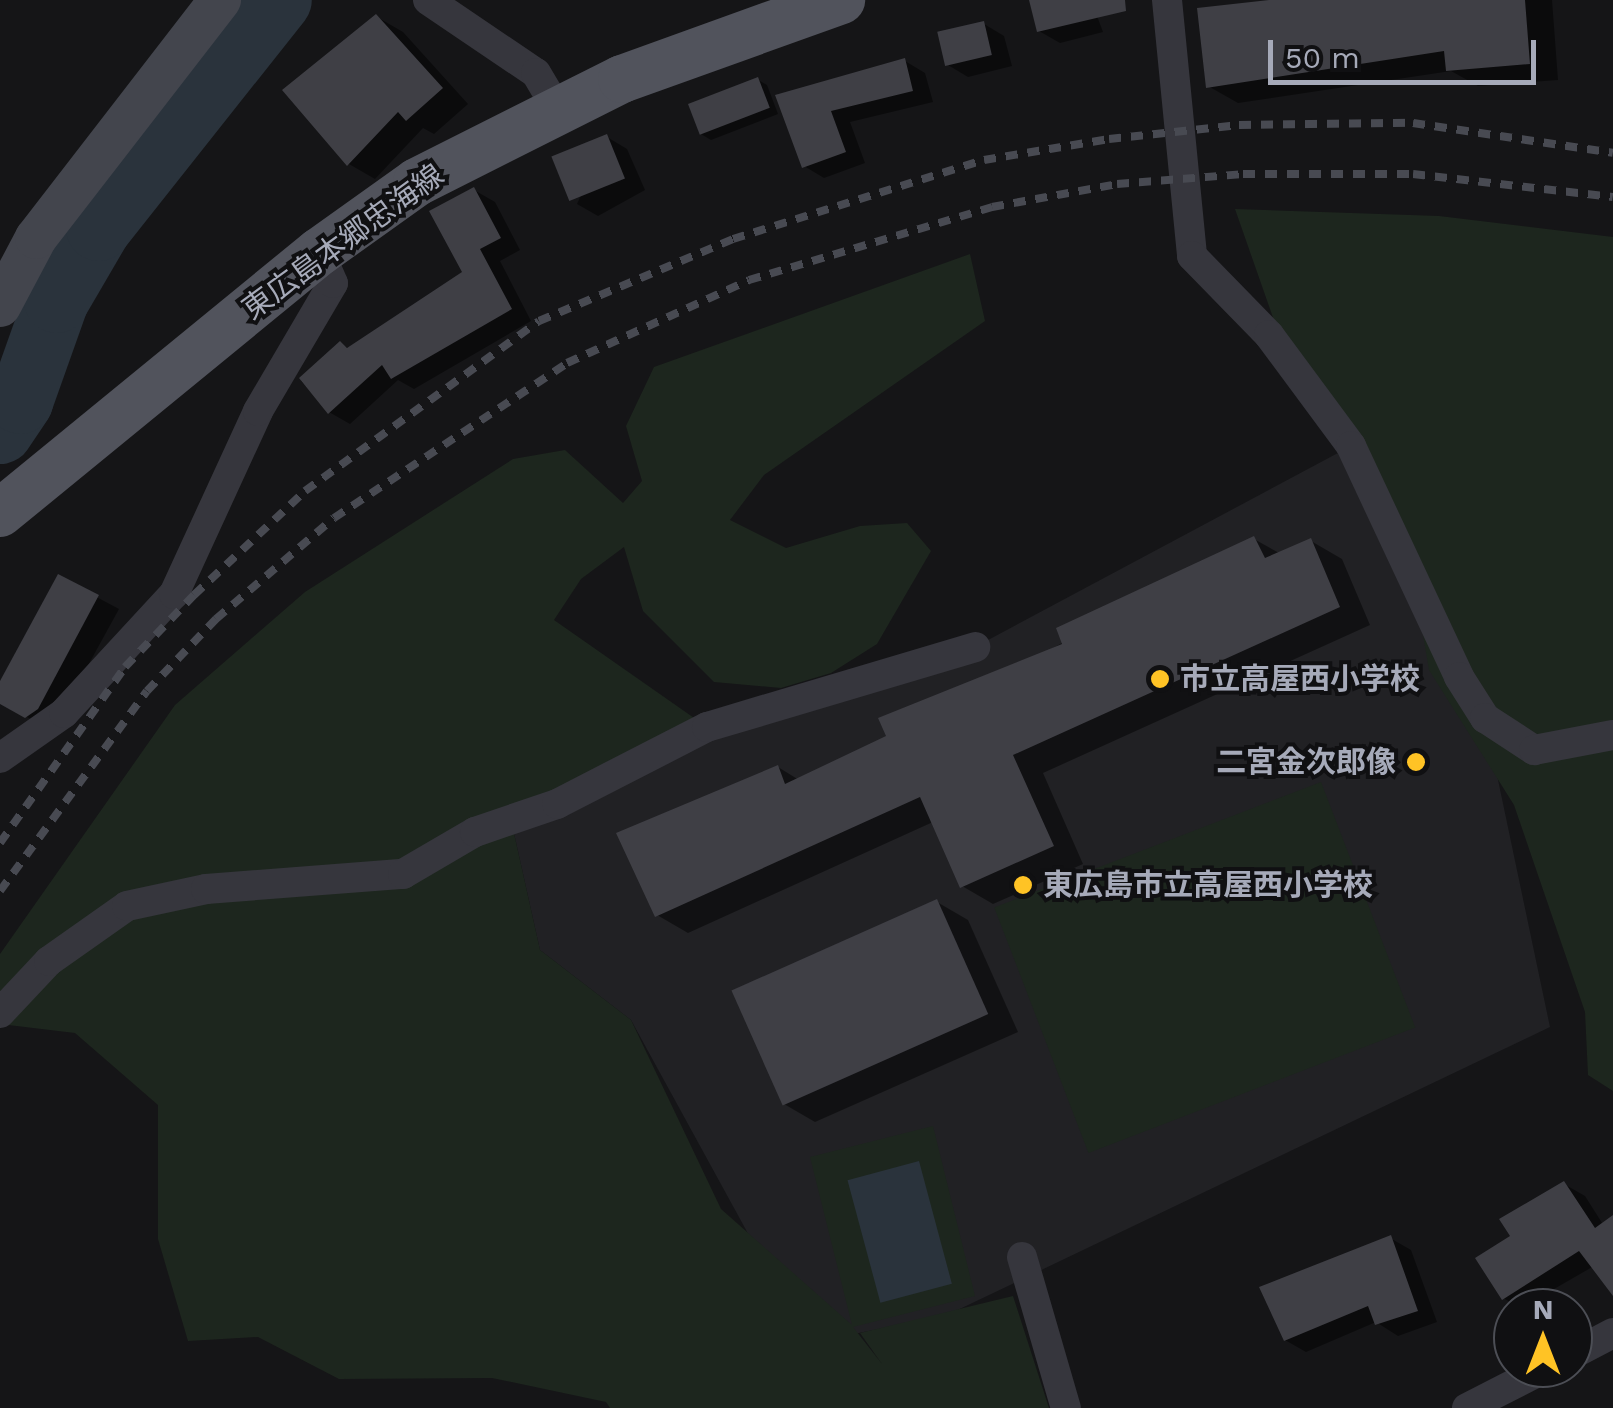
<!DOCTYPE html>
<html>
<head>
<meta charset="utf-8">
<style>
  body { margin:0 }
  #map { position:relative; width:1613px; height:1408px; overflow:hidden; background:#151517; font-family:"Work Sans","Noto Sans JP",sans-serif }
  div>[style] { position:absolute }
  .built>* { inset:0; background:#212124 }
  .green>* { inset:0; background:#1d261e; transform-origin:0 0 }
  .water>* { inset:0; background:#2a333c; transform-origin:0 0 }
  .shadow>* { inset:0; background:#0007 }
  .river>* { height:65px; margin:-32.5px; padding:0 32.5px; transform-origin:32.5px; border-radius:32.5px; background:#2a333c }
  .building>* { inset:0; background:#3f3f45; transform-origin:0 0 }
  .street>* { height:30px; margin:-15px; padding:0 15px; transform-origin:15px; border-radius:15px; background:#36363d }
  .secondary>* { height:42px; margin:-21px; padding:0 21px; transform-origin:21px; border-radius:21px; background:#43454d }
  .primary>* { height:48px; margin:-24px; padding:0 24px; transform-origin:24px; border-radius:24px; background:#51535c }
  .rail>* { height:8px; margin-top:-4px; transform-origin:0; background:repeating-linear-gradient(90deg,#484a52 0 12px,transparent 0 22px) }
  .dots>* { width:28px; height:28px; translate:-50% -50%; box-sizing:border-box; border:5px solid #101012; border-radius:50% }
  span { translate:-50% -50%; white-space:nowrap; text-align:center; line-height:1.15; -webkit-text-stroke:8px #101012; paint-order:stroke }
  .street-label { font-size:30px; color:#a6aab9 }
  .poi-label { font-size:30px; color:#a6aab9; font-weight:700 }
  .left { translate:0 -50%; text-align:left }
  .right { translate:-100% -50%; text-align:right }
  .north { position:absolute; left:1493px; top:1288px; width:100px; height:100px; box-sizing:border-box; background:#101012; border:2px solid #4c4e55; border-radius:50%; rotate:0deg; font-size:28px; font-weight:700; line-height:40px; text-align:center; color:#a6aab9 }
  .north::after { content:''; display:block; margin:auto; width:35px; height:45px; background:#ffc325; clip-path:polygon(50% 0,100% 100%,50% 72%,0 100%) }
  .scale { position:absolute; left:1268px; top:40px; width:268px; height:45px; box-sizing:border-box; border:5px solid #a6aab9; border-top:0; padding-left:12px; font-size:30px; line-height:35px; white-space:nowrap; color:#a6aab9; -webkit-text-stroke:8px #101012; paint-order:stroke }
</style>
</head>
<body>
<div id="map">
  <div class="built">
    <i style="clip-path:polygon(1351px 446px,1485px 718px,1550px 1027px,945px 1316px,808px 1343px,631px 1020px,540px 950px,511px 820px,707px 727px,975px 647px)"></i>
  </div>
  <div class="green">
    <i style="clip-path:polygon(1235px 209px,1439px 216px,1613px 237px,1613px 1091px,1588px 1075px,1585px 1012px,1514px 805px,1429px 670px,1414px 581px,1285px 352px)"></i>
    <i style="clip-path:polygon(970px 254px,985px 321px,764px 475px,730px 520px,786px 548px,860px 526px,907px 523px,931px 551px,877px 644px,831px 673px,781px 688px,714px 682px,643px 611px,624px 547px,581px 579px,554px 620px,707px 727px,511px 820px,540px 950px,631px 1020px,721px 1209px,852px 1325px,810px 1157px,933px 1126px,975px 1296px,853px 1327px,882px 1364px,860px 1333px,1013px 1296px,1049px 1408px,610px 1408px,606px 1402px,492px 1378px,339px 1379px,258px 1337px,188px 1341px,158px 1239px,158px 1105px,75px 1033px,0 1024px,0 954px,175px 705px,305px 592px,513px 459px,565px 450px,623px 503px,642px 481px,626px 426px,654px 367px)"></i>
    <i style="left:1321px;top:782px;width:263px;height:350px;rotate:69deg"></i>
  </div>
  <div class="water">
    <i style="left:919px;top:1161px;width:127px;height:74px;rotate:75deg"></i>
  </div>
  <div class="shadow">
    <i style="clip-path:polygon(1037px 0,1091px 0,1103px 32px,1060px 43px,1039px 31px)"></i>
    <i style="clip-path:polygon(1279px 0,1552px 0,1558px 80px,1478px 86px,1451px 71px,1238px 103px,1208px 86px)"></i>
    <i style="clip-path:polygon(377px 17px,403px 32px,468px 104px,434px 134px,423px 128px,375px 179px,349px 164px)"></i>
    <i style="clip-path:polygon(984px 24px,1004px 36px,1012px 66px,968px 77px,948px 65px)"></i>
    <i style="clip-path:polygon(905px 61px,925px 73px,933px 102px,850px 122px,865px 163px,824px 178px,804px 166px,778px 96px)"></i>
    <i style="clip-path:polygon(758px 80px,767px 85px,778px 114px,711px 140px,701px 134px)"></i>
    <i style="clip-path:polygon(607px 137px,627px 149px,645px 190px,598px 216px,577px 204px)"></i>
    <i style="clip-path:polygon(474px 190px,495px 202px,520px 250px,500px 261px,531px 321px,414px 389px,398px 380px,350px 424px,329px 412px,301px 381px,340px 344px,350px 349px,465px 273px)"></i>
    <i style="clip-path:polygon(1254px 539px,1281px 554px,1311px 541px,1342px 559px,1370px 625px,1043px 773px,1083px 864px,993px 904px,962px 886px,933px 822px,688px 933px,657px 915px,778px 767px,799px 780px,889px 737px)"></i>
    <i style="clip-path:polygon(59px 577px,119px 609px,58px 720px,47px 728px,0 702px,0 687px)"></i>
    <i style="clip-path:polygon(937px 902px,968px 920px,1018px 1032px,815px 1122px,784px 1104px)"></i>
    <i style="clip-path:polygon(1564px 1184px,1585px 1196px,1604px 1226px,1613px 1221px,1613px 1292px,1594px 1266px,1521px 1308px,1503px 1298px,1513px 1237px)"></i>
    <i style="clip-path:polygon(1390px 1238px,1411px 1250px,1437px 1322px,1398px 1336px,1376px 1322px,1306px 1352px,1285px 1340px)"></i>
  </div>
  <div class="river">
    <i style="left:0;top:431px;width:36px;rotate:-56deg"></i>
    <i style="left:20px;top:401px;width:107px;rotate:-70.4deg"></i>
    <i style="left:56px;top:300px;width:83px;rotate:-59.7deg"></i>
    <i style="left:98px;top:228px;width:291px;rotate:-51.6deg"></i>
  </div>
  <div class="building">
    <i style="clip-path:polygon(1029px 0,1125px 0,1126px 11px,1037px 32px)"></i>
    <i style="clip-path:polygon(1269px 0,1525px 0,1530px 64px,1446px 71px,1444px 51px,1206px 88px,1197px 8px)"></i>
    <i style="clip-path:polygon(376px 14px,443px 88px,406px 121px,398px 112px,347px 166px,282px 90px)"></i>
    <i style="left:984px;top:21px;width:35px;height:48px;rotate:77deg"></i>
    <i style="clip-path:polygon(905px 58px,913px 91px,831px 111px,846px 152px,802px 168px,775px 95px)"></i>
    <i style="left:758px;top:77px;width:33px;height:75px;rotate:69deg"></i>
    <i style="left:607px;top:134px;width:48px;height:60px;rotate:68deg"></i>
    <i style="clip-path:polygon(474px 187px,501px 238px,480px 249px,512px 309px,391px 379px,382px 365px,328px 414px,299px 378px,340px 341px,347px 348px,462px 272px,429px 211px)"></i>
    <i style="clip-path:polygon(1254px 536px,1265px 558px,1311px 538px,1340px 607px,1013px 755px,1054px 846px,960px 888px,920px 797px,655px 917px,616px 833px,778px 765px,785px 784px,886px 736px,878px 718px,1062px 644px,1056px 628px)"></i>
    <i style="clip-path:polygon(58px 574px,99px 595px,38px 709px,25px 718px,0 704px,0 681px)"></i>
    <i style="left:937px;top:899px;width:126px;height:225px;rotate:66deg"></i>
    <i style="clip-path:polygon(1564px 1181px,1595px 1228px,1613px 1215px,1613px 1296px,1579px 1251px,1502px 1300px,1475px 1258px,1510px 1236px,1499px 1219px)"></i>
    <i style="clip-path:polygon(1391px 1235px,1418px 1311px,1375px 1325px,1368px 1306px,1284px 1341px,1259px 1287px)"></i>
  </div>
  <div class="street">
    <i style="left:428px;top:0;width:130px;rotate:34.1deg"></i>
    <i style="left:536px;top:73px;width:43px;rotate:59.3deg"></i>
    <i style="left:1167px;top:0;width:257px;rotate:84.4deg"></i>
    <i style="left:1192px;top:256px;width:110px;rotate:45.7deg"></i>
    <i style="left:1269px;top:335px;width:138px;rotate:53.5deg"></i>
    <i style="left:1351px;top:446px;width:255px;rotate:64.9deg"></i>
    <i style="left:1459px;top:677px;width:49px;rotate:57.6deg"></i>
    <i style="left:1485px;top:718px;width:59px;rotate:33.1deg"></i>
    <i style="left:1534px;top:750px;width:80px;rotate:-10.8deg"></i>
    <i style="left:0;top:758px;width:78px;rotate:-35.1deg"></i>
    <i style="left:64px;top:713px;width:162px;rotate:-47.3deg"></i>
    <i style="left:174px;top:594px;width:201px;rotate:-65.3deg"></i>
    <i style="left:258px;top:411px;width:148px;rotate:-59.6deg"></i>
    <i style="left:333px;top:283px;width:34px;rotate:-114deg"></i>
    <i style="left:0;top:1013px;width:71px;rotate:-46.7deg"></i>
    <i style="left:49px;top:961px;width:95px;rotate:-35.2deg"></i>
    <i style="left:127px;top:906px;width:81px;rotate:-12.1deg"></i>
    <i style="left:206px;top:889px;width:198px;rotate:-4.4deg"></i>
    <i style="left:403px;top:874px;width:83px;rotate:-30.3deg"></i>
    <i style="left:475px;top:832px;width:87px;rotate:-18.9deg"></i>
    <i style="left:557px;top:804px;width:169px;rotate:-27.2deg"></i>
    <i style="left:707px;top:727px;width:280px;rotate:-16.6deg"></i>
    <i style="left:1022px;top:1257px;width:157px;rotate:73.8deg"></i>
    <i style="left:1573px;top:1354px;width:45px;rotate:-27.7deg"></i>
    <i style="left:1467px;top:1408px;width:88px;rotate:-27.1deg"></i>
  </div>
  <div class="secondary">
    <i style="left:0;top:306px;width:77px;rotate:-62.1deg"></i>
    <i style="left:36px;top:238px;width:301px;rotate:-52.3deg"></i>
  </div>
  <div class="primary">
    <i style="left:0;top:513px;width:412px;rotate:-39.3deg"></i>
    <i style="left:319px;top:252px;width:120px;rotate:-35.5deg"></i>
    <i style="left:417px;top:182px;width:229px;rotate:-26.7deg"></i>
    <i style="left:622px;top:79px;width:233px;rotate:-19.8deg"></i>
  </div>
  <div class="rail">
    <i style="left:0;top:843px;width:216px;rotate:-54.6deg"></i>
    <i style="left:125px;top:667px;width:100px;rotate:-46.2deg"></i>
    <i style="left:194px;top:595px;width:152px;rotate:-43.1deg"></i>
    <i style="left:305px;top:491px;width:289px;rotate:-36deg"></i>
    <i style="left:539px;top:321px;width:211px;rotate:-22.9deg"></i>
    <i style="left:733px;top:239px;width:263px;rotate:-17.5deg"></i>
    <i style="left:984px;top:160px;width:127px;rotate:-9.5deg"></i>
    <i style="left:1109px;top:139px;width:131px;rotate:-6.1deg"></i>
    <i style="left:1239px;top:125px;width:174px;rotate:-0.7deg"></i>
    <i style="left:1413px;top:123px;width:202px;rotate:8.5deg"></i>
    <i style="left:0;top:891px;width:248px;rotate:-53.7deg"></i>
    <i style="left:147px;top:691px;width:100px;rotate:-46.2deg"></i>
    <i style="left:216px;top:619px;width:155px;rotate:-40.6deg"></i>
    <i style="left:334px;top:518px;width:280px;rotate:-33.6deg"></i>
    <i style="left:567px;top:363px;width:200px;rotate:-24.5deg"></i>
    <i style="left:749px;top:280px;width:254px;rotate:-16.7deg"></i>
    <i style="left:992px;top:207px;width:127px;rotate:-10.4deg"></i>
    <i style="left:1117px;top:184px;width:126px;rotate:-4.5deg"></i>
    <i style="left:1243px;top:174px;width:170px"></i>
    <i style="left:1413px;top:174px;width:201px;rotate:6.6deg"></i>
  </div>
  <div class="dots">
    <i style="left:1160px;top:679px;background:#ffc325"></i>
    <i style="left:1416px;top:762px;background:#ffc325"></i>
    <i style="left:1023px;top:885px;background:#ffc325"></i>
  </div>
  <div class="street-label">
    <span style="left:343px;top:242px;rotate:-36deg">東広島本郷忠海線</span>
  </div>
  <div class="poi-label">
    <span class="left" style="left:1180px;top:679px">市立高屋西小学校</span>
    <span class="right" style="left:1396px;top:762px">二宮金次郎像</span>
    <span class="left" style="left:1043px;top:885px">東広島市立高屋西小学校</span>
  </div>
  <div class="north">N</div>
  <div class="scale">50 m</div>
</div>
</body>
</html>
